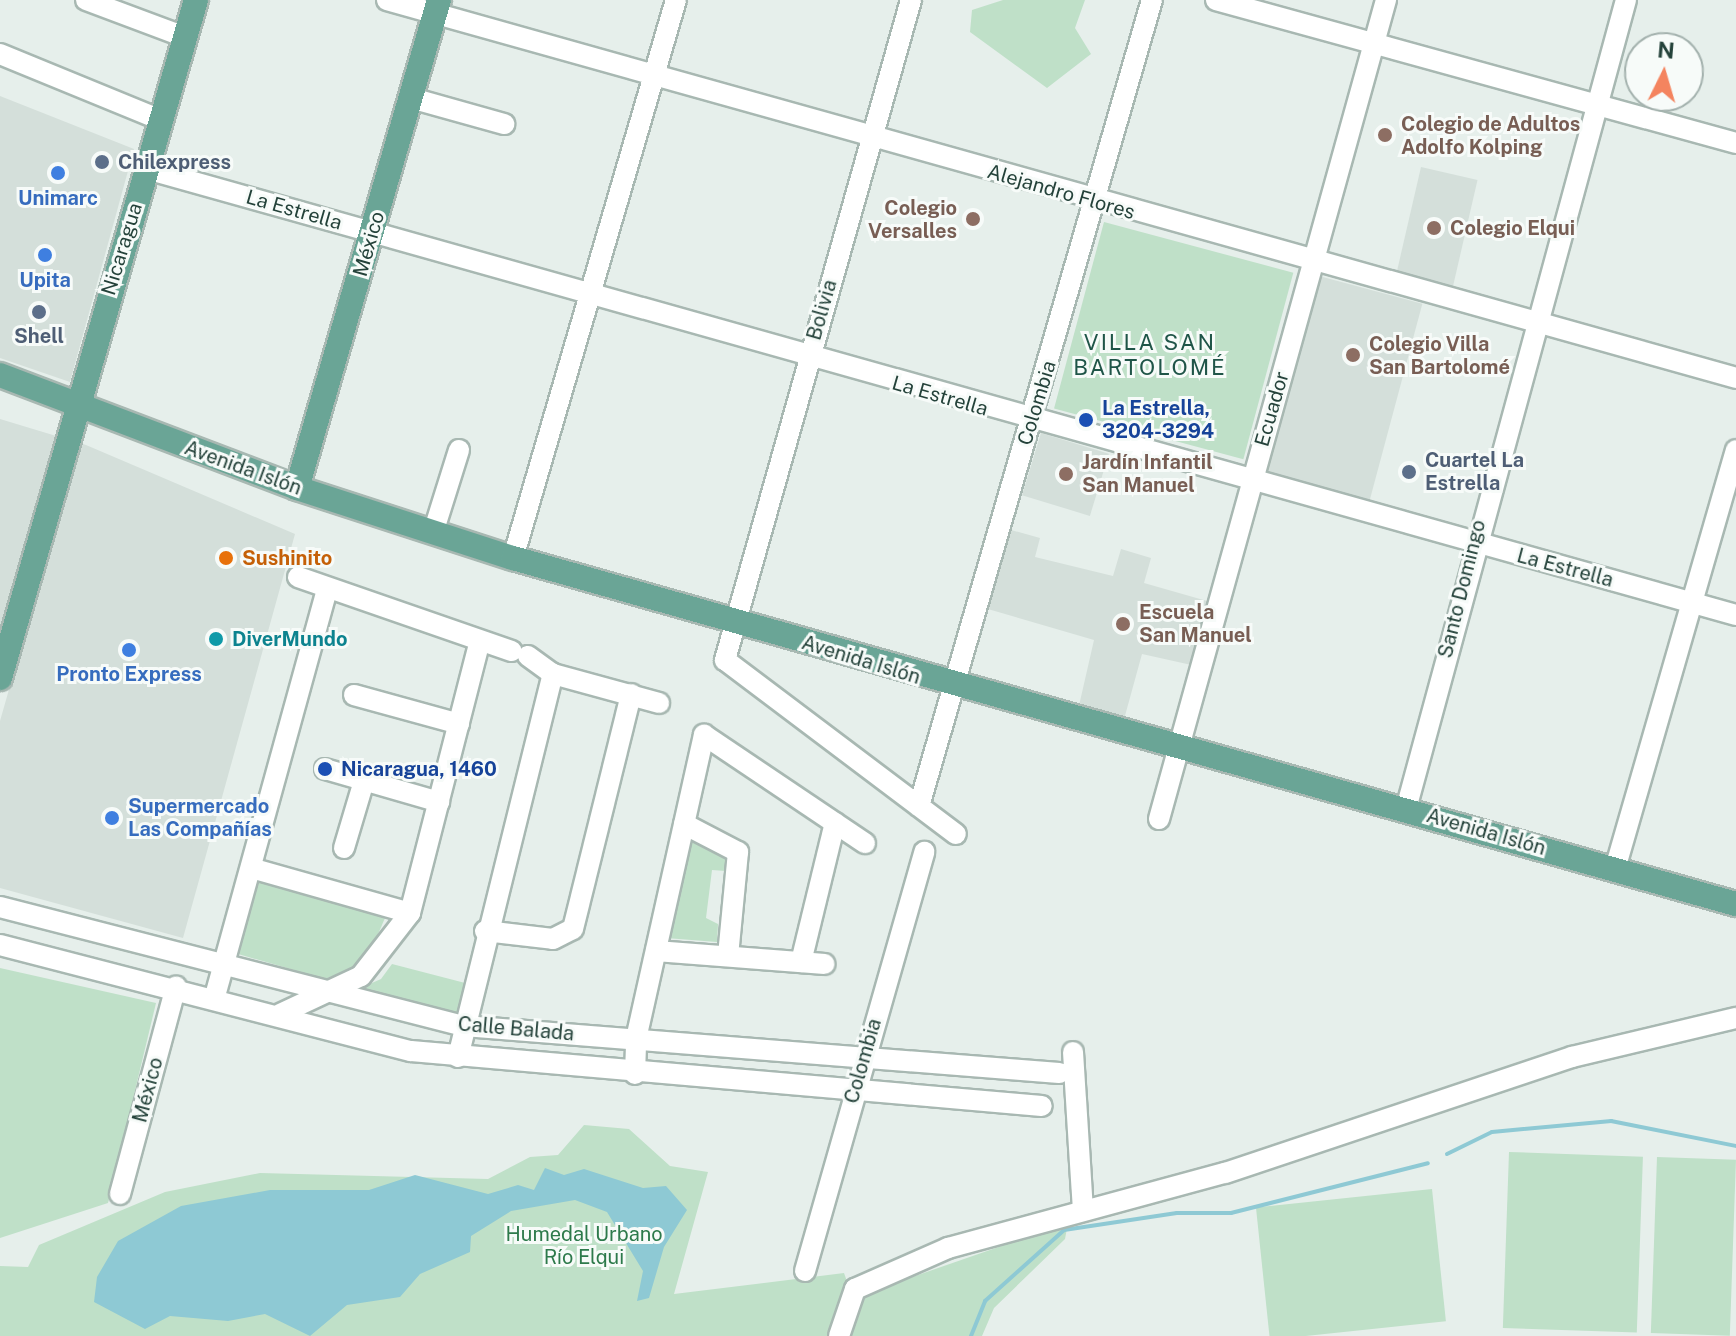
<!DOCTYPE html>
<html>
<head>
<meta charset="utf-8">
<style>
  body { margin:0 }
  #map { position:relative; width:1736px; height:1336px; overflow:hidden; background:#e6efeb; font-family:"Public Sans",sans-serif }
  div>[style] { position:absolute }
  .built>* { inset:0; background:#d4dfda; transform-origin:0 0 }
  .green>* { inset:0; background:#bfe0c8; transform-origin:0 0 }
  .water>* { inset:0; background:#8ec9d4 }
  .stream>* { height:4px; margin:-2px; padding:0 2px; transform-origin:2px; border-radius:2px; background:#8ec9d4 }
  .roads { filter:drop-shadow(2px 0 #a8b8b2) drop-shadow(-2px 0 #a8b8b2) drop-shadow(0 2px #a8b8b2) drop-shadow(0 -2px #a8b8b2) }
  .minor>* { height:20px; margin:-10px; padding:0 10px; transform-origin:10px; border-radius:10px; background:#fff }
  .major>* { height:24px; margin:-12px; padding:0 12px; transform-origin:12px; border-radius:12px; background:#6aa596 }
  .dots>* { width:22px; height:22px; translate:-50% -50%; box-sizing:border-box; border:4px solid #f7fbf9; border-radius:50% }
  span { translate:-50% -50%; white-space:nowrap; text-align:center; line-height:1.15; -webkit-text-stroke:6px #f7fbf9; paint-order:stroke }
  .education-label { font-size:20px; color:#785e54; font-weight:700 }
  .left { translate:0 -50%; text-align:left }
  .right { translate:-100% -50%; text-align:right }
  .service-label { font-size:20px; color:#4e5e75; font-weight:700 }
  .street-label { font-size:20px; color:#24423a }
  .shop-label { font-size:20px; color:#366cbe; font-weight:700 }
  .transit-label { font-size:20px; color:#164399; font-weight:700 }
  .food-label { font-size:20px; color:#c56008; font-weight:700 }
  .culture-label { font-size:20px; color:#0d838f; font-weight:700 }
  .park-label { font-size:20px; color:#2d7a4b }
  .neighbourhood-label { font-size:22px; color:#1f5548; letter-spacing:2px }
  .north { position:absolute; left:1624px; top:32px; width:80px; height:80px; box-sizing:border-box; background:#f7fbf9; border:2px solid #a3b1ad; border-radius:50%; rotate:5deg; font-size:22px; font-weight:700; line-height:32px; text-align:center; color:#24423a }
  .north::after { content:''; display:block; margin:auto; width:28px; height:36px; background:#f4845f; clip-path:polygon(50% 0,100% 100%,50% 72%,0 100%) }
</style>
</head>
<body>
<div id="map">
  <div class="built">
    <i style="clip-path:polygon(0 96px,134px 149px,70px 382px,0 358px)"></i>
    <i style="left:1421px;top:167px;width:58px;height:112px;rotate:13deg"></i>
    <i style="left:1319px;top:276px;width:107px;height:205px;rotate:15deg"></i>
    <i style="clip-path:polygon(0 419px,86px 445px,295px 534px,183px 938px,0 888px,0 721px,16px 665px,0 656px)"></i>
    <i style="left:1041px;top:433px;width:71px;height:65px;rotate:17deg"></i>
    <i style="clip-path:polygon(1004px 528px,1040px 538px,1035px 557px,1113px 576px,1121px 549px,1151px 558px,1144px 583px,1214px 603px,1196px 666px,1142px 654px,1123px 723px,1078px 710px,1094px 640px,981px 607px)"></i>
  </div>
  <div class="green">
    <i style="clip-path:polygon(1003px 0,1085px 0,1075px 28px,1091px 54px,1047px 88px,970px 32px,972px 10px)"></i>
    <i style="left:1104px;top:222px;width:196px;height:193px;rotate:15deg"></i>
    <i style="clip-path:polygon(691px 839px,728px 860px,726px 871px,712px 870px,706px 918px,718px 924px,717px 942px,666px 938px)"></i>
    <i style="clip-path:polygon(259px 882px,385px 918px,372px 948px,351px 969px,325px 979px,238px 954px)"></i>
    <i style="clip-path:polygon(392px 964px,469px 984px,462px 1016px,356px 990px,381px 979px)"></i>
    <i style="clip-path:polygon(0 968px,156px 1003px,108px 1203px,0 1238px)"></i>
    <i style="clip-path:polygon(584px 1125px,629px 1129px,670px 1166px,708px 1172px,674px 1294px,844px 1273px,855px 1304px,866px 1293px,1068px 1223px,1065px 1239px,994px 1308px,982px 1336px,0 1336px,0 1266px,28px 1267px,39px 1245px,165px 1192px,260px 1173px,488px 1179px,530px 1157px,558px 1155px)"></i>
    <i style="left:1509px;top:1152px;width:134px;height:176px;rotate:2deg"></i>
    <i style="left:1657px;top:1157px;width:79px;height:176px;rotate:2deg"></i>
    <i style="left:1432px;top:1189px;width:133px;height:177px;rotate:84deg"></i>
  </div>
  <div class="water">
    <i style="clip-path:polygon(545px 1168px,564px 1175px,584px 1169px,643px 1188px,666px 1186px,687px 1210px,664px 1247px,649px 1298px,637px 1301px,643px 1271px,607px 1212px,575px 1200px,511px 1211px,471px 1236px,470px 1252px,420px 1274px,400px 1297px,347px 1305px,310px 1336px,265px 1314px,228px 1321px,170px 1316px,145px 1329px,94px 1302px,97px 1277px,118px 1241px,181px 1206px,270px 1190px,369px 1190px,415px 1175px,488px 1194px,518px 1185px,534px 1190px)"></i>
  </div>
  <div class="stream">
    <i style="left:1447px;top:1154px;width:50px;rotate:-26.1deg"></i>
    <i style="left:1492px;top:1132px;width:120px;rotate:-5.3deg"></i>
    <i style="left:1611px;top:1121px;width:127px;rotate:11.3deg"></i>
    <i style="left:971px;top:1336px;width:38px;rotate:-68deg"></i>
    <i style="left:985px;top:1301px;width:106px;rotate:-41.9deg"></i>
    <i style="left:1064px;top:1230px;width:114px;rotate:-8.6deg"></i>
    <i style="left:1177px;top:1213px;width:54px"></i>
    <i style="left:1231px;top:1213px;width:203px;rotate:-14.2deg"></i>
  </div>
  <div class="roads">
    <div class="minor">
      <i style="left:86px;top:0;width:106px;rotate:20.5deg"></i>
      <i style="left:387px;top:0;width:1401px;rotate:15.65deg"></i>
      <i style="left:911px;top:0;width:686px;rotate:105.74deg"></i>
      <i style="left:725px;top:660px;width:289px;rotate:37deg"></i>
      <i style="left:1216px;top:0;width:539px;rotate:15.38deg"></i>
      <i style="left:0;top:54px;width:174px;rotate:22.3deg"></i>
      <i style="left:411px;top:98px;width:97px;rotate:15.6deg"></i>
      <i style="left:147px;top:169px;width:1650px;rotate:15.68deg"></i>
      <i style="left:433px;top:533px;width:87px;rotate:-72.6deg"></i>
      <i style="left:513px;top:558px;width:581px;rotate:-73.72deg"></i>
      <i style="left:298px;top:577px;width:226px;rotate:19.1deg"></i>
      <i style="left:528px;top:656px;width:31px;rotate:36deg"></i>
      <i style="left:553px;top:674px;width:110px;rotate:15.3deg"></i>
      <i style="left:354px;top:695px;width:109px;rotate:15.4deg"></i>
      <i style="left:325px;top:769px;width:119px;rotate:16.1deg"></i>
      <i style="left:919px;top:806px;width:839px;rotate:-73.88deg"></i>
      <i style="left:1406px;top:809px;width:838px;rotate:-74.79deg"></i>
      <i style="left:1159px;top:819px;width:850px;rotate:-74.51deg"></i>
      <i style="left:684px;top:824px;width:61px;rotate:27.4deg"></i>
      <i style="left:738px;top:852px;width:104px;rotate:95.5deg"></i>
      <i style="left:344px;top:848px;width:70px;rotate:-73.4deg"></i>
      <i style="left:251px;top:868px;width:165px;rotate:15.8deg"></i>
      <i style="left:1615px;top:869px;width:436px;rotate:-73.9deg"></i>
      <i style="left:0;top:907px;width:479px;rotate:14.4deg"></i>
      <i style="left:464px;top:1026px;width:597px;rotate:4.52deg"></i>
      <i style="left:485px;top:931px;width:68px;rotate:6.7deg"></i>
      <i style="left:553px;top:939px;width:22px;rotate:-27deg"></i>
      <i style="left:573px;top:929px;width:242px;rotate:-76.1deg"></i>
      <i style="left:0;top:945px;width:424px;rotate:14.5deg"></i>
      <i style="left:411px;top:1051px;width:633px;rotate:4.98deg"></i>
      <i style="left:656px;top:951px;width:169px;rotate:4.4deg"></i>
      <i style="left:801px;top:962px;width:143px;rotate:-76.3deg"></i>
      <i style="left:215px;top:996px;width:423px;rotate:-74.6deg"></i>
      <i style="left:280px;top:1014px;width:89px;rotate:-25.1deg"></i>
      <i style="left:361px;top:976px;width:80px;rotate:-52.1deg"></i>
      <i style="left:410px;top:913px;width:281px;rotate:-75.6deg"></i>
      <i style="left:1073px;top:1052px;width:158px;rotate:86.4deg"></i>
      <i style="left:458px;top:1057px;width:395px;rotate:-76.1deg"></i>
      <i style="left:635px;top:1074px;width:35px;rotate:-88deg"></i>
      <i style="left:636px;top:1039px;width:312px;rotate:-77.4deg"></i>
      <i style="left:704px;top:735px;width:194px;rotate:33.9deg"></i>
      <i style="left:120px;top:1194px;width:215px;rotate:-74.9deg"></i>
      <i style="left:805px;top:1271px;width:436px;rotate:-74.1deg"></i>
      <i style="left:839px;top:1336px;width:50px;rotate:-71.2deg"></i>
      <i style="left:855px;top:1289px;width:102px;rotate:-23.8deg"></i>
      <i style="left:948px;top:1248px;width:287px;rotate:-15.2deg"></i>
      <i style="left:1225px;top:1173px;width:366px;rotate:-18.5deg"></i>
      <i style="left:1572px;top:1057px;width:169px;rotate:-13.4deg"></i>
    </div>
    <div class="major">
      <i style="left:0;top:375px;width:318px;rotate:20.8deg"></i>
      <i style="left:297px;top:488px;width:227px;rotate:18deg"></i>
      <i style="left:513px;top:558px;width:1271px;rotate:15.8deg"></i>
      <i style="left:297px;top:488px;width:508px;rotate:-73.78deg"></i>
      <i style="left:0;top:678px;width:706px;rotate:-73.88deg"></i>
    </div>
  </div>
  <div class="dots">
    <i style="left:1385px;top:135px;background:#8d6e63"></i>
    <i style="left:102px;top:162px;background:#5c6f8a"></i>
    <i style="left:58px;top:173px;background:#3f7fe0"></i>
    <i style="left:973px;top:219px;background:#8d6e63"></i>
    <i style="left:1434px;top:228px;background:#8d6e63"></i>
    <i style="left:45px;top:255px;background:#3f7fe0"></i>
    <i style="left:39px;top:312px;background:#5c6f8a"></i>
    <i style="left:1353px;top:355px;background:#8d6e63"></i>
    <i style="left:1086px;top:420px;background:#1a4fb4"></i>
    <i style="left:1409px;top:472px;background:#5c6f8a"></i>
    <i style="left:1066px;top:474px;background:#8d6e63"></i>
    <i style="left:226px;top:558px;background:#e8710a"></i>
    <i style="left:1123px;top:624px;background:#8d6e63"></i>
    <i style="left:216px;top:639px;background:#0f9aa8"></i>
    <i style="left:129px;top:650px;background:#3f7fe0"></i>
    <i style="left:325px;top:769px;background:#1a4fb4"></i>
    <i style="left:112px;top:818px;background:#3f7fe0"></i>
  </div>
  <div class="education-label">
    <span class="left" style="left:1401px;top:136px">Colegio de Adultos<br>Adolfo Kolping</span>
    <span class="right" style="left:957px;top:220px">Colegio<br>Versalles</span>
    <span class="left" style="left:1450px;top:228px">Colegio Elqui</span>
    <span class="left" style="left:1369px;top:356px">Colegio Villa<br>San Bartolomé</span>
    <span class="left" style="left:1082px;top:474px">Jardín Infantil<br>San Manuel</span>
    <span class="left" style="left:1139px;top:624px">Escuela<br>San Manuel</span>
  </div>
  <div class="service-label">
    <span class="left" style="left:118px;top:162px">Chilexpress</span>
    <span style="left:39px;top:336px">Shell</span>
    <span class="left" style="left:1425px;top:472px">Cuartel La<br>Estrella</span>
  </div>
  <div class="street-label">
    <span style="left:1061px;top:192px;rotate:16deg">Alejandro Flores</span>
    <span style="left:294px;top:210px;rotate:16deg">La Estrella</span>
    <span style="left:369px;top:244px;rotate:-74deg">México</span>
    <span style="left:122px;top:249px;rotate:-73deg">Nicaragua</span>
    <span style="left:822px;top:310px;rotate:-74deg">Bolivia</span>
    <span style="left:940px;top:396px;rotate:16deg">La Estrella</span>
    <span style="left:1037px;top:403px;rotate:-73deg">Colombia</span>
    <span style="left:1272px;top:409px;rotate:-74deg">Ecuador</span>
    <span style="left:243px;top:468px;rotate:20deg">Avenida Islón</span>
    <span style="left:1565px;top:568px;rotate:15deg">La Estrella</span>
    <span style="left:1462px;top:589px;rotate:-76deg">Santo Domingo</span>
    <span style="left:861px;top:660px;rotate:17deg">Avenida Islón</span>
    <span style="left:1486px;top:832px;rotate:16deg">Avenida Islón</span>
    <span style="left:516px;top:1029px;rotate:5deg">Calle Balada</span>
    <span style="left:863px;top:1061px;rotate:-74deg">Colombia</span>
    <span style="left:148px;top:1090px;rotate:-75deg">México</span>
  </div>
  <div class="shop-label">
    <span style="left:58px;top:198px">Unimarc</span>
    <span style="left:45px;top:280px">Upita</span>
    <span style="left:129px;top:674px">Pronto Express</span>
    <span class="left" style="left:128px;top:818px">Supermercado<br>Las Compañías</span>
  </div>
  <div class="transit-label">
    <span class="left" style="left:1102px;top:420px">La Estrella,<br>3204-3294</span>
    <span class="left" style="left:341px;top:769px">Nicaragua, 1460</span>
  </div>
  <div class="food-label">
    <span class="left" style="left:242px;top:558px">Sushinito</span>
  </div>
  <div class="culture-label">
    <span class="left" style="left:232px;top:639px">DiverMundo</span>
  </div>
  <div class="park-label">
    <span style="left:584px;top:1246px">Humedal Urbano<br>Río Elqui</span>
  </div>
  <div class="neighbourhood-label">
    <span style="left:1150px;top:355px">VILLA SAN<br>BARTOLOMÉ</span>
  </div>
  <div class="north">N</div>
</div>
</body>
</html>
